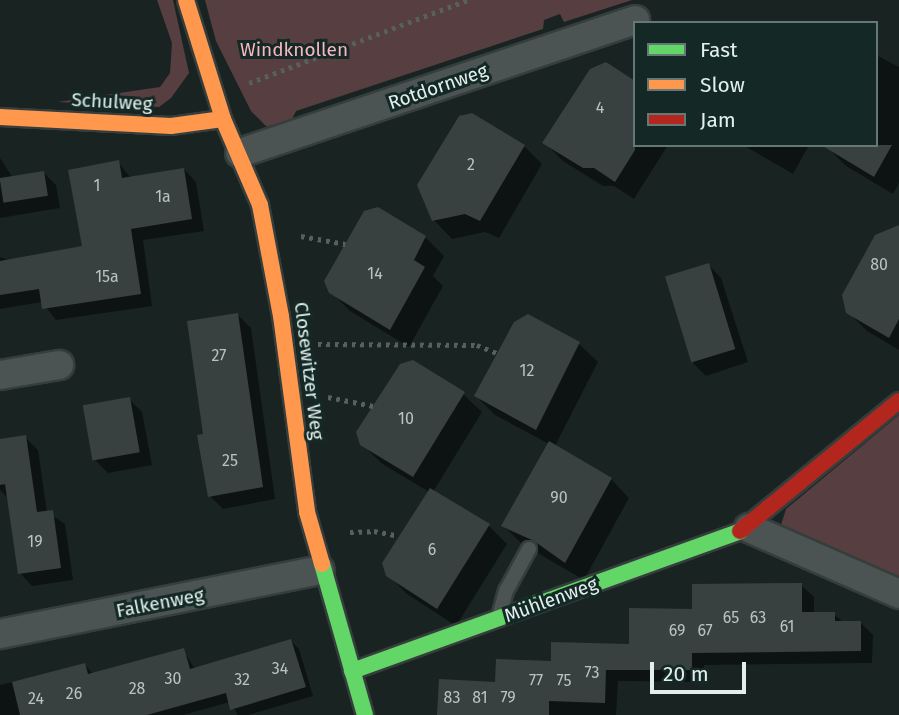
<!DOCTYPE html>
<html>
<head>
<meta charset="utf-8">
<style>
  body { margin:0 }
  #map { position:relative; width:899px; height:715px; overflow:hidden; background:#192422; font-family:"Fira Sans",sans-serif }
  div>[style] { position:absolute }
  .green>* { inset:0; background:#573e41 }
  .shadow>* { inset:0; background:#0007 }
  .building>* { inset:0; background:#38413f; transform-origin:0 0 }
  .path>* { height:4.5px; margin-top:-2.25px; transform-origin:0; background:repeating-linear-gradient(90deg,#58605e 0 3.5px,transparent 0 8.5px) }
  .roads { filter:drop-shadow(2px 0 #353e3c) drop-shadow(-2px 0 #353e3c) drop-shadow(0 2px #353e3c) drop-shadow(0 -2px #353e3c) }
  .lane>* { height:14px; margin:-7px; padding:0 7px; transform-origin:7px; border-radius:7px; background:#4b5452 }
  .street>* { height:28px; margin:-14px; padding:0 14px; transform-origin:14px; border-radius:14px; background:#4b5452 }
  .fast>* { height:16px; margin:-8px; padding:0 8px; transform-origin:8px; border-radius:8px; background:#63d668 }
  .slow>* { height:16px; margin:-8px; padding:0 8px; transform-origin:8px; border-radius:8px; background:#ff974d }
  .jam>* { height:16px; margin:-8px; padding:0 8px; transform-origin:8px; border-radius:8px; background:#b3261e }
  span { translate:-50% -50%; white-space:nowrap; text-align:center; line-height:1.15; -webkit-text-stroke:6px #142925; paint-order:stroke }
  .number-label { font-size:16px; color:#b8c4c1 }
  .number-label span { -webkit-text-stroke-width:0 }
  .park-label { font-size:19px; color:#f8b7c0 }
  .street-label { font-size:19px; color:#e2efec }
  .legend { position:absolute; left:633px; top:21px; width:245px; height:126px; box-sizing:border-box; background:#142925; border:2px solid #667875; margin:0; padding:9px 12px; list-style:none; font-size:21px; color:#e2efec }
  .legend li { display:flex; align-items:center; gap:14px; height:35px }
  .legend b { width:35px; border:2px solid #667875 }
  .scale { position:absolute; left:650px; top:662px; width:96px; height:32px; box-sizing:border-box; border:4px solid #e2efec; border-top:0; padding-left:9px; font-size:21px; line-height:24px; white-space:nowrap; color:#e2efec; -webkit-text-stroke:5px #142925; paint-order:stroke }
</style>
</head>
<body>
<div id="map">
  <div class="green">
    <i style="clip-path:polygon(157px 0,173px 0,189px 73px,171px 98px,159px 107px,58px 102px,160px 87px,170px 73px,172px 43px)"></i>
    <i style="clip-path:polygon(205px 0,632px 0,564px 22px,560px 14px,544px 20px,543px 29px,296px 111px,289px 125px,266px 126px,251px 111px,216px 41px)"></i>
    <i style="clip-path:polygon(899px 415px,899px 582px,780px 528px,786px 509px)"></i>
  </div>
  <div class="shadow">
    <i style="clip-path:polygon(876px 55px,899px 67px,899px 183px,893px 194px,846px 166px,827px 147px,876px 145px)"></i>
    <i style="clip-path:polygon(545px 143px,635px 145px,668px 145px,634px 199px,614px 186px,603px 186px,563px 161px)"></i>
    <i style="clip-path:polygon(743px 145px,809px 145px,793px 174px)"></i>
    <i style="clip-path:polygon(524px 146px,542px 164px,499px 238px,485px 232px,452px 239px,434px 220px)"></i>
    <i style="clip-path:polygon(0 158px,13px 178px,43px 172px,56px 185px,60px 208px,0 218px)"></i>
    <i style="clip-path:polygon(118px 162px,131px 178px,184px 169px,196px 182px,204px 231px,143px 240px,152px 306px,56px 320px,42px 302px,0 309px,0 257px,11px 261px,84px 248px)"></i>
    <i style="clip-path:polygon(899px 233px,899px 350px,867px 331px,848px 312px)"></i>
    <i style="clip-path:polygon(425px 237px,444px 256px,433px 276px,443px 286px,409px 347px,350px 311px,331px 292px)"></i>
    <i style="clip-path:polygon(709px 265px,721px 278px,748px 362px,706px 376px,693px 363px)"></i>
    <i style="clip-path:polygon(238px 315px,251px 328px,275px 499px,223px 509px,210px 496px,205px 436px)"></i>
    <i style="clip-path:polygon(528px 316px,579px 344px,598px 362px,555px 446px,611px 479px,629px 498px,584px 580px,522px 544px,503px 525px,549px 444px,495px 415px,476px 396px)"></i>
    <i style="clip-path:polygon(463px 394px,482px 412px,433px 492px,489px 526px,507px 544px,456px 626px,407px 594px,388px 575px,429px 492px,381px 463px,362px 444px)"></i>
    <i style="clip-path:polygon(129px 399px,142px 412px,152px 465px,108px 473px,95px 460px)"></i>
    <i style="clip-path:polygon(25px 437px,38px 450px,47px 512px,65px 524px,73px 580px,32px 586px,20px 573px,9px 499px,0 490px,0 441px)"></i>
    <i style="clip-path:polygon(801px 585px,814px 597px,814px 614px,834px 614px,843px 622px,860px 622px,873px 635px,872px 663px,704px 665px,704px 682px,618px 681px,616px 715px,439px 715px,497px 683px,552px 663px,631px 646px,694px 610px)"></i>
    <i style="clip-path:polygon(291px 641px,299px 649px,313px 696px,248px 715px,238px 715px,230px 702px,183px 715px,0 715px,0 685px,85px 665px,94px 675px,183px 650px,195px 669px)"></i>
  </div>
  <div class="building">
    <i style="clip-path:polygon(606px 62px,635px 81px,635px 150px,615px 182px,594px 168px,583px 168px,542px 143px,590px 69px)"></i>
    <i style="clip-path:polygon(472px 113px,525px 145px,480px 221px,465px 214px,432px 221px,417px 185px,459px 116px)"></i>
    <i style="clip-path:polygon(821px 145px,892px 145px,874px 177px)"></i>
    <i style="clip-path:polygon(119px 160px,122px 178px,184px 168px,192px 219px,131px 229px,141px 294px,42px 309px,39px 289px,0 295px,0 261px,82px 246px,68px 170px)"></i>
    <i style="left:44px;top:171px;width:25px;height:45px;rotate:81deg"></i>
    <i style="clip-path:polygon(378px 207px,426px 236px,414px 260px,425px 267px,390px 330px,329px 293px,324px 281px,364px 211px)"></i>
    <i style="clip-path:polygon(899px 225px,899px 319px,889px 338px,846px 313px,842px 295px,875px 235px)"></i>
    <i style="left:709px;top:263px;width:90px;height:46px;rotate:73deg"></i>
    <i style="clip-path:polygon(238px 313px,263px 487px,208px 497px,197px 435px,203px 434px,187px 321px)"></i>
    <i style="clip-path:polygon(528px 314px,580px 342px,536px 430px,474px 396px,514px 322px)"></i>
    <i style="clip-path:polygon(413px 360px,465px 392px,413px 477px,360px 445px,356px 432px,400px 364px)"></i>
    <i style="left:130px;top:397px;width:56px;height:48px;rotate:80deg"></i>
    <i style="clip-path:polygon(26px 435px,37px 512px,53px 510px,61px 568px,18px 574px,5px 484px,0 485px,0 439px)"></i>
    <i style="clip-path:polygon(549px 441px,612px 478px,565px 563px,534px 541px,501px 526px)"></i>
    <i style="clip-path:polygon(430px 488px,490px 524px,437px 609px,386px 576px,382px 563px)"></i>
    <i style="clip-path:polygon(802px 583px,802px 612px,835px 612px,835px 621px,861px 621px,861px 651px,692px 653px,692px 670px,606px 670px,605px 703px,549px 701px,549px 715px,437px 715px,439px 679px,495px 682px,496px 659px,551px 661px,551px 642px,629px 644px,629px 608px,692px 609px,692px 584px)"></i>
    <i style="clip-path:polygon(291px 639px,306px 687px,230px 710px,226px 693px,147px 715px,20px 715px,12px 682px,85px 663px,88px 674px,184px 648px,190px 669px)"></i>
  </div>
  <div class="path">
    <i style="left:249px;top:83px;width:234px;rotate:-20.8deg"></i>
    <i style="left:301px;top:236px;width:45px;rotate:10.3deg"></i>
    <i style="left:318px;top:344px;width:159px;rotate:0.4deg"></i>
    <i style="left:477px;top:345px;width:22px;rotate:22deg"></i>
    <i style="left:328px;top:397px;width:46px;rotate:11.3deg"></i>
    <i style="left:350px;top:532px;width:24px;rotate:-2deg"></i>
    <i style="left:374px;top:531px;width:25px;rotate:11deg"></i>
  </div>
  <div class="roads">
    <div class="lane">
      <i style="left:500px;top:613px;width:23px;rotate:-75deg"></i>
      <i style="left:506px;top:591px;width:48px;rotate:-61.3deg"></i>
    </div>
    <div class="street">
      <i style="left:240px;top:153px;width:417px;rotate:-18.6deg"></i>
      <i style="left:0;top:375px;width:60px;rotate:-9.6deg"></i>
      <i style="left:749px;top:528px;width:164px;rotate:23.7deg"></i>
      <i style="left:0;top:634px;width:326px;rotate:-11.3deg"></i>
    </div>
    <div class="fast">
      <i style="left:322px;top:564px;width:157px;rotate:74.1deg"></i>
      <i style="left:352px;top:671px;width:412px;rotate:-19.8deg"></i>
    </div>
    <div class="slow">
      <i style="left:186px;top:0;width:125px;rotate:72.7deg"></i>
      <i style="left:223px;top:119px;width:94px;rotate:66.7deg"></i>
      <i style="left:260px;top:205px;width:113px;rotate:79.3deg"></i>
      <i style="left:281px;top:316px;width:198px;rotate:82.4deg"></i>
      <i style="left:307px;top:512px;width:54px;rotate:73.9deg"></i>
      <i style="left:0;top:117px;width:171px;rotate:3deg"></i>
      <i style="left:171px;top:126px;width:52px;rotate:-7.7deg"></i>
    </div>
    <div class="jam">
      <i style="left:740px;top:531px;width:205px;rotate:-39.3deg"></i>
    </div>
  </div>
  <div class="number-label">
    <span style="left:600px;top:108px">4</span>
    <span style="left:471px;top:165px">2</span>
    <span style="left:97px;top:186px">1</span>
    <span style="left:163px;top:197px">1a</span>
    <span style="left:879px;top:265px">80</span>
    <span style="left:375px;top:274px">14</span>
    <span style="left:107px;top:277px">15a</span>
    <span style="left:219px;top:356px">27</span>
    <span style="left:527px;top:371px">12</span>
    <span style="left:406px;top:419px">10</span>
    <span style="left:230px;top:461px">25</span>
    <span style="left:559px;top:498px">90</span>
    <span style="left:35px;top:542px">19</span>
    <span style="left:432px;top:550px">6</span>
    <span style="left:731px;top:618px">65</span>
    <span style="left:758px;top:618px">63</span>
    <span style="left:787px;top:627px">61</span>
    <span style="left:677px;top:631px">69</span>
    <span style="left:705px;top:631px">67</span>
    <span style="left:280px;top:669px">34</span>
    <span style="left:592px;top:673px">73</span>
    <span style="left:173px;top:679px">30</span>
    <span style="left:242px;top:680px">32</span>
    <span style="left:536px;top:681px">77</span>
    <span style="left:564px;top:681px">75</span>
    <span style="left:137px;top:689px">28</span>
    <span style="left:74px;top:694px">26</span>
    <span style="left:452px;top:698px">83</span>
    <span style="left:480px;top:698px">81</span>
    <span style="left:508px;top:698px">79</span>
    <span style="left:36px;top:699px">24</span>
  </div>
  <div class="park-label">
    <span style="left:294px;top:50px">Windknollen</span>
  </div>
  <div class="street-label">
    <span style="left:438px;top:87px;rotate:-19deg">Rotdornweg</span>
    <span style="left:112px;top:102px;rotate:3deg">Schulweg</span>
    <span style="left:309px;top:371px;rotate:83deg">Closewitzer Weg</span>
    <span style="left:551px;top:600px;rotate:-20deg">Mühlenweg</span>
    <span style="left:160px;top:603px;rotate:-11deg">Falkenweg</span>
  </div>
  <ul class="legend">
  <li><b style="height:9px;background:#63d668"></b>Fast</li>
  <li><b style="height:9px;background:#ff974d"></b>Slow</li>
  <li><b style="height:9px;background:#b3261e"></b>Jam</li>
  </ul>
  <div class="scale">20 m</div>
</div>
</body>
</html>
